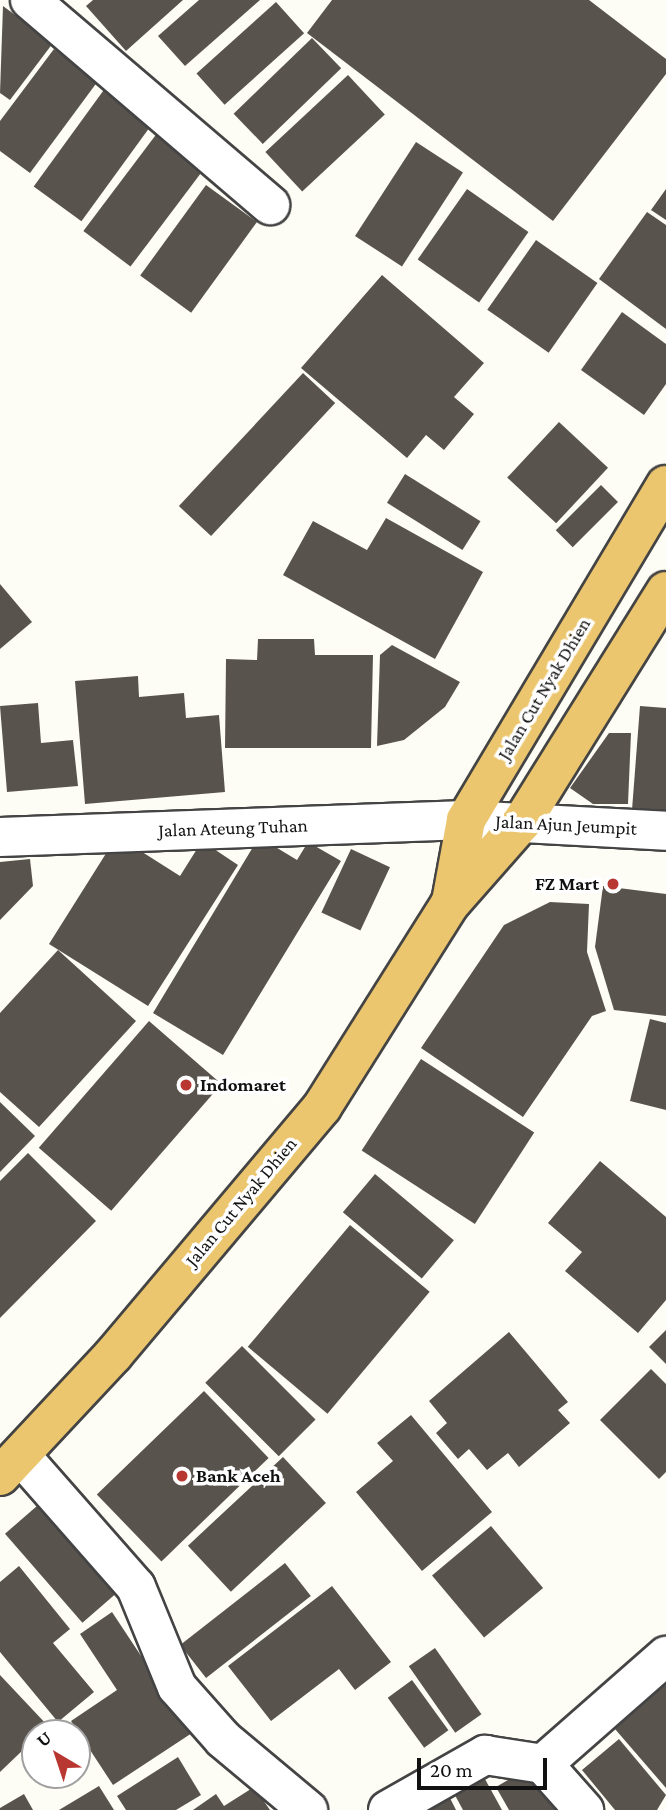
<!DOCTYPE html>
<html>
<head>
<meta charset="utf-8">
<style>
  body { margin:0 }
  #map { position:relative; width:666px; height:1810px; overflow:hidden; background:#fefdf5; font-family:"Crimson Pro",serif }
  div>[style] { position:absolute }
  .building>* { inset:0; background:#59534e; transform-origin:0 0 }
  .roads { filter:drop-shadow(2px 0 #444) drop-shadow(-2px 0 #444) drop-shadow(0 2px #444) drop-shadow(0 -2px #444) }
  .minor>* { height:38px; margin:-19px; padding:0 19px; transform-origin:19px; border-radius:19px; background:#fff }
  .tertiary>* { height:38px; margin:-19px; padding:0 19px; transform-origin:19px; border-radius:19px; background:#fff }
  .trunk>* { height:38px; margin:-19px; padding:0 19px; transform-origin:19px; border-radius:19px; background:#ecc66e }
  .dots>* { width:19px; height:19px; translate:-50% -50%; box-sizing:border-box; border:4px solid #fff; border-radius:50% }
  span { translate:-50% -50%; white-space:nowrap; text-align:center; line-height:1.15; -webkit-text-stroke:7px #fff; paint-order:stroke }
  .street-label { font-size:19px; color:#111 }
  .poi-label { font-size:19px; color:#111; font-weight:700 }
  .right { translate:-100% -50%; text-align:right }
  .left { translate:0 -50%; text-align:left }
  .north { position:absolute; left:21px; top:1719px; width:70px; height:70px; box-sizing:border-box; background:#fff; border:2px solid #a0a0a0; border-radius:50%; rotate:321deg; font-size:19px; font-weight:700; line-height:28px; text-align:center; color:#111 }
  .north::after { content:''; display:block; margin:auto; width:24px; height:32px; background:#b83731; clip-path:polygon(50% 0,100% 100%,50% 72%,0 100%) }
  .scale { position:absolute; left:417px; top:1758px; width:130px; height:32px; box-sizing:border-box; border:4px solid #111; border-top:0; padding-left:9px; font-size:21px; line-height:24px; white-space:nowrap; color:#111; -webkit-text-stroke:5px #fff; paint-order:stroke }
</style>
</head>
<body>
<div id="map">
  <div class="building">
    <i style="clip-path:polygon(93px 0,183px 0,126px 51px,86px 6px)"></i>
    <i style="clip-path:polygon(199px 0,260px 0,185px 66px,158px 36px)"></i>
    <i style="clip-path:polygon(332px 0,589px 0,666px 59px,666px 74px,553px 221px,307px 33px)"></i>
    <i style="left:276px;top:2px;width:42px;height:107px;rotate:48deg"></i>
    <i style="clip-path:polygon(3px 6px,53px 43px,10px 100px,0 93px)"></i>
    <i style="left:312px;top:38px;width:42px;height:109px;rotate:46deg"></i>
    <i style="clip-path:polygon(54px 49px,98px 81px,30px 173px,0 151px,0 121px)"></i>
    <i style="left:348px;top:75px;width:54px;height:113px;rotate:47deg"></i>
    <i style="left:106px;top:87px;width:59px;height:123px;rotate:36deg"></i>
    <i style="left:158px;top:132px;width:59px;height:124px;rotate:37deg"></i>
    <i style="left:416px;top:142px;width:56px;height:112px;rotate:33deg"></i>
    <i style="left:206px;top:185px;width:63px;height:112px;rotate:36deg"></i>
    <i style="left:467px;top:189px;width:75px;height:86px;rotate:35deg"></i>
    <i style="clip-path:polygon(666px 189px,666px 220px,651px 210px)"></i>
    <i style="clip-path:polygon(647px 212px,666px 225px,666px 329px,599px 279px)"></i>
    <i style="left:536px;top:240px;width:75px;height:85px;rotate:35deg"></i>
    <i style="clip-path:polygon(382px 275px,484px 363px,454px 397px,474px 414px,444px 450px,426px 435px,407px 458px,301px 368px)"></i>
    <i style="clip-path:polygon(622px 312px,666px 344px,666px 384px,644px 415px,581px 370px)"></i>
    <i style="left:303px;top:373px;width:44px;height:182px;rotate:43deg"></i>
    <i style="left:559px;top:422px;width:67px;height:76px;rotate:43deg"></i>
    <i style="left:405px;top:474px;width:89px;height:34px;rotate:32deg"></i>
    <i style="left:601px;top:485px;width:24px;height:64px;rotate:45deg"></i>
    <i style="clip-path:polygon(386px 518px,483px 572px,435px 659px,283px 575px,313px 521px,367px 550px)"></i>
    <i style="clip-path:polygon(0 584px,32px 622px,0 649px)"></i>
    <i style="clip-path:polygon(258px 639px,314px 639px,315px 655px,373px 655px,371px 748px,225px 748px,226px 659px,257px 660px)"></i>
    <i style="clip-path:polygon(392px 645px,460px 682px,445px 707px,404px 740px,377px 746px,380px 655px)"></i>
    <i style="clip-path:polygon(138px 676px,139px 697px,184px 693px,186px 718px,219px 715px,225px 792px,85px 804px,75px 681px)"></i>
    <i style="clip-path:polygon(38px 703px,41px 743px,73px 740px,78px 786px,7px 792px,0 706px)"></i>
    <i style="clip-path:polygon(640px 706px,666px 708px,666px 812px,632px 810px)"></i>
    <i style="clip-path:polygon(609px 733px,631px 733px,628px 804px,593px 804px,570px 788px)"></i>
    <i style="clip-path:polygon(117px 836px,180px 876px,202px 841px,238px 865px,148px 1006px,49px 944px)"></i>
    <i style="clip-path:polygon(259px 837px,297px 860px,308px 842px,341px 861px,223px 1055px,153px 1013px)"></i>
    <i style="left:351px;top:849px;width:43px;height:70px;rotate:25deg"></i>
    <i style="clip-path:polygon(30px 859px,33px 886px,0 920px,0 862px)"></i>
    <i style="clip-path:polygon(603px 886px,666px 894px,666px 1016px,614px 1010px,595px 947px)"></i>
    <i style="clip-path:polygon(550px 902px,589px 904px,587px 952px,606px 1011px,592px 1016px,523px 1117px,421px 1048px,504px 925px)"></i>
    <i style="clip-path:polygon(58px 950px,136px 1021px,39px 1127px,0 1092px,0 1013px)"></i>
    <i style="clip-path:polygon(650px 1019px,666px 1023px,666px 1110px,630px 1101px)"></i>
    <i style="left:149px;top:1021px;width:96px;height:168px;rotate:41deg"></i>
    <i style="left:421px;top:1059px;width:135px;height:109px;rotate:33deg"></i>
    <i style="clip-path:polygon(0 1102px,35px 1136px,0 1172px)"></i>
    <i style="clip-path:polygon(28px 1153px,96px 1221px,0 1318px,0 1181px)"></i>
    <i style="clip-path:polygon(600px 1161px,666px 1217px,666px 1300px,638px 1333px,565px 1271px,582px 1252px,548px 1223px)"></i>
    <i style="left:375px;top:1174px;width:103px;height:50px;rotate:40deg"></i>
    <i style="left:350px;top:1225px;width:104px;height:159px;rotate:40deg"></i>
    <i style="clip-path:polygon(666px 1330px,666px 1364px,649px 1347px)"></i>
    <i style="clip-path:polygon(509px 1332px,568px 1402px,558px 1410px,570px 1423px,519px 1467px,508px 1453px,487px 1470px,469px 1449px,458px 1459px,436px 1433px,447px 1423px,429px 1401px)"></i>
    <i style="left:242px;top:1346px;width:104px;height:52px;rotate:45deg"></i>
    <i style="clip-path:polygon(651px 1369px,666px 1384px,666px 1472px,659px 1479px,600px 1420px)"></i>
    <i style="left:204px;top:1391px;width:93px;height:149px;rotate:46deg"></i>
    <i style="clip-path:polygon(411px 1415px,492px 1512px,422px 1571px,356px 1492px,393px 1461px,377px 1443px)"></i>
    <i style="left:283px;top:1457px;width:63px;height:130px;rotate:47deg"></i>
    <i style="left:45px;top:1499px;width:118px;height:53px;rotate:49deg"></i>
    <i style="left:491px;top:1526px;width:81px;height:77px;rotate:50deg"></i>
    <i style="left:285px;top:1563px;width:42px;height:133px;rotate:52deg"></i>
    <i style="clip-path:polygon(19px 1566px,70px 1629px,53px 1643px,94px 1692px,58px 1722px,0 1652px,0 1582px)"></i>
    <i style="clip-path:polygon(332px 1586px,391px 1662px,355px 1690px,339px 1669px,271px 1721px,228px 1666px)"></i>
    <i style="clip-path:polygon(112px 1612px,192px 1733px,113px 1785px,71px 1721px,117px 1690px,80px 1634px)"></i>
    <i style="left:435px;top:1648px;width:81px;height:32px;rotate:55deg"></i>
    <i style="clip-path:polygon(0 1675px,48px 1726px,0 1772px)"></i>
    <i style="left:412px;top:1680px;width:62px;height:30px;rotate:54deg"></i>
    <i style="clip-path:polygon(666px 1684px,666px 1788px,615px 1729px)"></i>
    <i style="clip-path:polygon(619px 1739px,666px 1795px,657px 1810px,615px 1810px,582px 1770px)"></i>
    <i style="clip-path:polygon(178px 1757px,201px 1795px,176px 1810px,126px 1810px,117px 1796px)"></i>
    <i style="clip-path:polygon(532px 1766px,558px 1810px,509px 1810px,496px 1787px)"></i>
    <i style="clip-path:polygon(480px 1770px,502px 1810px,463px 1810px,450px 1786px)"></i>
    <i style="clip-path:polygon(99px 1786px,114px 1810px,59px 1810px)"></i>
    <i style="clip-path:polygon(254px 1787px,270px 1810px,193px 1810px,216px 1794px,224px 1806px)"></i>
    <i style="clip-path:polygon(24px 1794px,33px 1810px,0 1810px,0 1808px)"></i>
    <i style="clip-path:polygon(448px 1794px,456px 1810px,420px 1810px)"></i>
  </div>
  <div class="roads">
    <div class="minor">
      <i style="left:30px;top:0;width:316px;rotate:40.5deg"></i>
      <i style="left:21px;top:1456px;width:174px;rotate:48.7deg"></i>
      <i style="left:136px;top:1587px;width:108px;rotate:67.7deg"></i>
      <i style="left:177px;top:1687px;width:69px;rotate:48.5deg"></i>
      <i style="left:223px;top:1739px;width:111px;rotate:39.9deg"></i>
      <i style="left:543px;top:1764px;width:62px;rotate:48.3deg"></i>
      <i style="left:388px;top:1810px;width:112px;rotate:-29.6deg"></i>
      <i style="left:485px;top:1755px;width:59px;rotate:8.8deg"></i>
      <i style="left:543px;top:1764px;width:164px;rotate:-41.3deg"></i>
    </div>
    <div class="tertiary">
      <i style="left:0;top:837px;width:466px;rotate:-2.1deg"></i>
      <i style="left:466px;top:820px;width:200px;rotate:3.1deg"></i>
    </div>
    <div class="trunk">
      <i style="left:451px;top:902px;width:83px;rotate:-79.6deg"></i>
      <i style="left:466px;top:820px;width:390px;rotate:-59.2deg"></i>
      <i style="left:0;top:1476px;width:167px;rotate:-46.9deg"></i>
      <i style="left:114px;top:1354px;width:323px;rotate:-49.9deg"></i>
      <i style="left:322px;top:1107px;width:240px;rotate:-57.8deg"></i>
      <i style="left:450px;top:904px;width:109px;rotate:-48.7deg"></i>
      <i style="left:522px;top:822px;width:272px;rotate:-58.1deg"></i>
    </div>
  </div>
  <div class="dots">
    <i style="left:613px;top:884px;background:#b83731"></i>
    <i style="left:186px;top:1085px;background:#b83731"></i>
    <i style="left:182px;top:1476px;background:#b83731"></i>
  </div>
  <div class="street-label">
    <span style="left:544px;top:689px;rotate:-59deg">Jalan Cut Nyak Dhien</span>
    <span style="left:566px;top:825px;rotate:3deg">Jalan Ajun Jeumpit</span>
    <span style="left:233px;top:828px;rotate:-2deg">Jalan Ateung Tuhan</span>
    <span style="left:241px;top:1202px;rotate:-50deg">Jalan Cut Nyak Dhien</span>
  </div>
  <div class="poi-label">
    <span class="right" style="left:599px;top:884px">FZ Mart</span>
    <span class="left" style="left:200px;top:1085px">Indomaret</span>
    <span class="left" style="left:196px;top:1476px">Bank Aceh</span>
  </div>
  <div class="north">U</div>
  <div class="scale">20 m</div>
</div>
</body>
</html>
